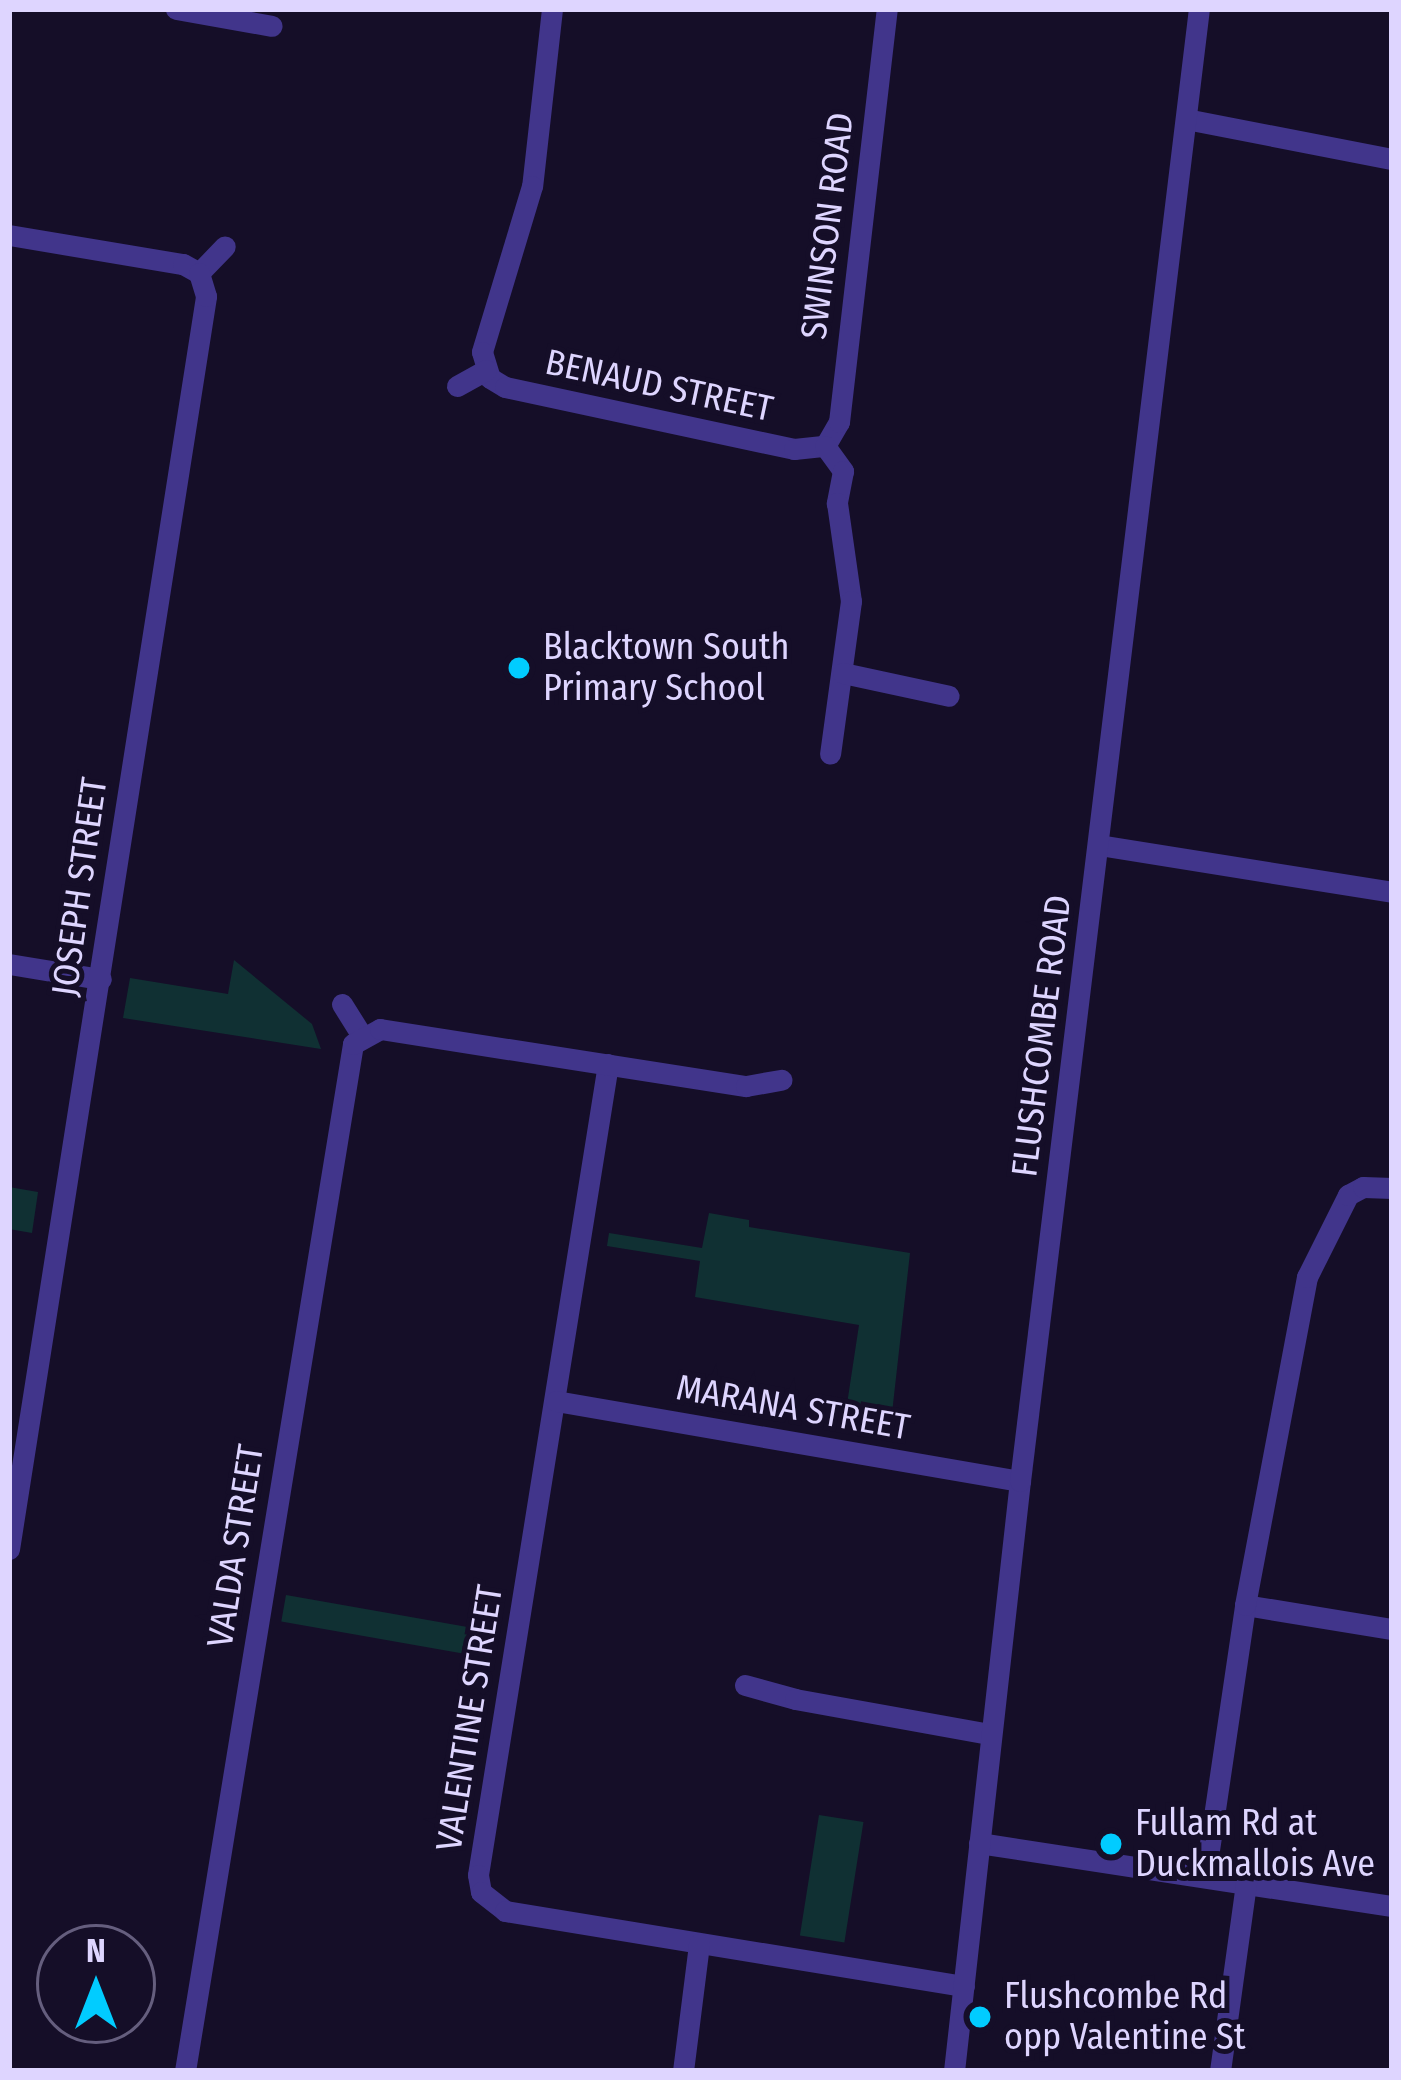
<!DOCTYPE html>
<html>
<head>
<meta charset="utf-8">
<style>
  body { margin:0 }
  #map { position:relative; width:1401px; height:2080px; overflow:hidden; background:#150e28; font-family:"Fira Sans Condensed",sans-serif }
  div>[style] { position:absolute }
  .green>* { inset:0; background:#103033; transform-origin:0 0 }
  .minor>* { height:21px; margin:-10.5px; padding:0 10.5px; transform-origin:10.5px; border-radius:10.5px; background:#41358b }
  .dots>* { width:33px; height:33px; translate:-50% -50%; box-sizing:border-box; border:6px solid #150e28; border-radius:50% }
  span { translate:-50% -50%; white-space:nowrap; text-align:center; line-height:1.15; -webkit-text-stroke:10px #150e28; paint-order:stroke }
  .street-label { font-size:36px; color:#ded5ff }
  .poi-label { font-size:36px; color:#ded5ff }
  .left { translate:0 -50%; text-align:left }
  .frame { position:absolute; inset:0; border:12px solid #ded5ff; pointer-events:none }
  .north { position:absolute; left:36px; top:1924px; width:120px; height:120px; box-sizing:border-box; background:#150e28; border:3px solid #655e7e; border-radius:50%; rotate:0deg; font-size:33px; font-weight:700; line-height:48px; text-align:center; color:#ded5ff }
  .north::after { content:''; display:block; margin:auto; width:42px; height:54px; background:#01ccff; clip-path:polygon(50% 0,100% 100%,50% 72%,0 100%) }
</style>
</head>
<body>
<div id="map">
  <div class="green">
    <i style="clip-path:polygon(234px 960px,312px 1024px,321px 1049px,123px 1018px,130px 978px,228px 994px)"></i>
    <i style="clip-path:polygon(9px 1187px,38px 1192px,32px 1233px,9px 1229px)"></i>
    <i style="clip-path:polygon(709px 1213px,749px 1220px,749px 1227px,910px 1253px,890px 1431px,844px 1424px,859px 1325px,695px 1297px,700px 1261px,607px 1246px,609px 1233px,702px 1248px)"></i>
    <i style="left:286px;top:1595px;width:213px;height:27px;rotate:10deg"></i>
    <i style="left:819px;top:1815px;width:45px;height:122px;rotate:9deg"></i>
  </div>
  <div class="minor">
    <i style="left:176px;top:9px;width:97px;rotate:10deg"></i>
    <i style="left:552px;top:9px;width:178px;rotate:96.4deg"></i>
    <i style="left:532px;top:186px;width:173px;rotate:106.8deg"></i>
    <i style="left:482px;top:352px;width:27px;rotate:73deg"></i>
    <i style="left:490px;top:378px;width:17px;rotate:31deg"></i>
    <i style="left:505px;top:387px;width:296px;rotate:12.1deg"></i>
    <i style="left:794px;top:449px;width:31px;rotate:-6deg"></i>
    <i style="left:1186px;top:119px;width:210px;rotate:11deg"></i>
    <i style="left:9px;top:235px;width:176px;rotate:9.5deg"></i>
    <i style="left:183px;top:264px;width:18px;rotate:29deg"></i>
    <i style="left:199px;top:273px;width:37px;rotate:-46deg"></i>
    <i style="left:457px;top:386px;width:33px;rotate:-29deg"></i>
    <i style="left:825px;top:446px;width:28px;rotate:-60deg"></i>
    <i style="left:839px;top:422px;width:416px;rotate:-83.4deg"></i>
    <i style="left:825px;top:446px;width:31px;rotate:54deg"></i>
    <i style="left:843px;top:471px;width:33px;rotate:101deg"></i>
    <i style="left:837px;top:503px;width:99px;rotate:81.9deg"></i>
    <i style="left:851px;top:601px;width:154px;rotate:97.8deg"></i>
    <i style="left:843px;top:673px;width:108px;rotate:12.2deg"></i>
    <i style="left:1099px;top:845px;width:297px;rotate:9.1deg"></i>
    <i style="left:9px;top:964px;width:93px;rotate:9.3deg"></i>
    <i style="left:342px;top:1004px;width:36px;rotate:58deg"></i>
    <i style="left:608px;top:1064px;width:821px;rotate:99.11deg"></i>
    <i style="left:478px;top:1875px;width:17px;rotate:80deg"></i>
    <i style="left:481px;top:1892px;width:31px;rotate:38deg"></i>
    <i style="left:505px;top:1911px;width:465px;rotate:9.3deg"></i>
    <i style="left:556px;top:1401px;width:471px;rotate:9.8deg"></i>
    <i style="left:9px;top:1549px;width:1268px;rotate:-81.06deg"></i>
    <i style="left:206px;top:296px;width:24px;rotate:-107deg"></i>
    <i style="left:1245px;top:1605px;width:149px;rotate:9.3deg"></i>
    <i style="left:745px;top:1685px;width:52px;rotate:15.6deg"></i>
    <i style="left:795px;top:1699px;width:198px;rotate:10.2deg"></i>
    <i style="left:979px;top:1843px;width:418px;rotate:8.7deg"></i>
    <i style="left:1205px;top:1877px;width:275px;rotate:-81.6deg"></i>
    <i style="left:1245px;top:1605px;width:334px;rotate:-79.3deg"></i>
    <i style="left:1307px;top:1277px;width:92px;rotate:-63.4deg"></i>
    <i style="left:1348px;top:1195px;width:17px;rotate:-28deg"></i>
    <i style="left:1363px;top:1187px;width:29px;rotate:2deg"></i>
    <i style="left:185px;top:2071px;width:1041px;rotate:-80.71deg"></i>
    <i style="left:353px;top:1044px;width:31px;rotate:-29deg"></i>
    <i style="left:380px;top:1029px;width:370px;rotate:8.9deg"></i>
    <i style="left:746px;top:1086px;width:36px;rotate:-10deg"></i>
    <i style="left:683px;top:2071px;width:128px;rotate:-82.8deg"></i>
    <i style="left:954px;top:2071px;width:594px;rotate:-83.62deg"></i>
    <i style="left:1020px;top:1481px;width:1483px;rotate:-83.07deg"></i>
    <i style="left:1220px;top:2071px;width:190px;rotate:-82.1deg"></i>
  </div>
  <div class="dots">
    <i style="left:519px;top:668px;background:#01ccff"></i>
    <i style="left:1111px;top:1844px;background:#01ccff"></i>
    <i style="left:980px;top:2017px;background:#01ccff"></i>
  </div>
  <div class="street-label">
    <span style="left:828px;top:226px;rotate:-83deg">SWINSON ROAD</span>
    <span style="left:659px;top:386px;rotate:12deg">BENAUD STREET</span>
    <span style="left:80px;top:887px;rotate:-82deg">JOSEPH STREET</span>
    <span style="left:1042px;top:1036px;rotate:-83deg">FLUSHCOMBE ROAD</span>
    <span style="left:793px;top:1408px;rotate:10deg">MARANA STREET</span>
    <span style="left:236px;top:1546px;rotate:-81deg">VALDA STREET</span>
    <span style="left:470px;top:1718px;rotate:-81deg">VALENTINE STREET</span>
  </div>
  <div class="poi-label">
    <span class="left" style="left:543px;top:668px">Blacktown South<br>Primary School</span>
    <span class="left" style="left:1135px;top:1844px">Fullam Rd at<br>Duckmallois Ave</span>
    <span class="left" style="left:1004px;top:2017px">Flushcombe Rd<br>opp Valentine St</span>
  </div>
  <div class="frame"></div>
  <div class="north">N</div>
</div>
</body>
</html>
